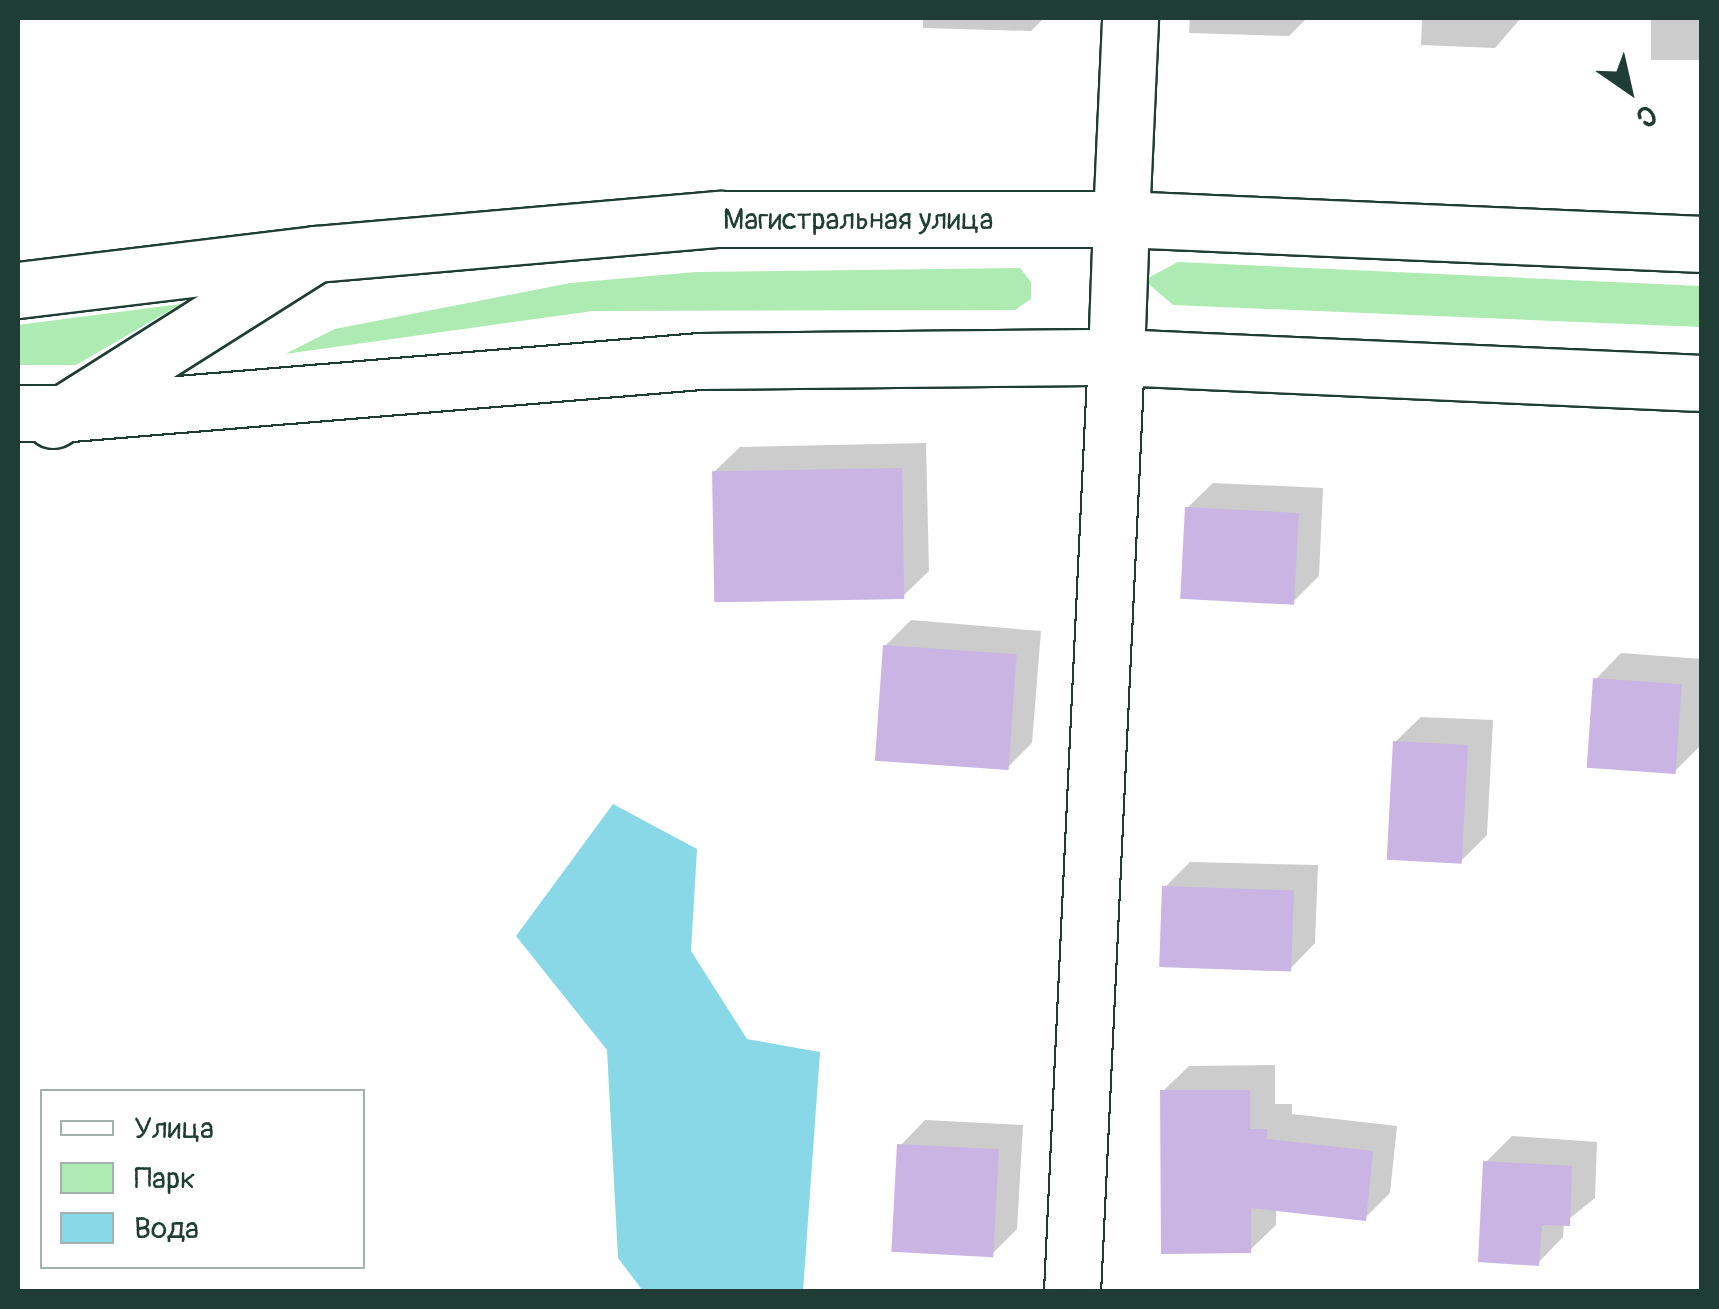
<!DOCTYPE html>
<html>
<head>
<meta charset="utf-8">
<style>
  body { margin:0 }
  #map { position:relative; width:1719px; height:1309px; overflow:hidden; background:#fff; font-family:Pangolin,sans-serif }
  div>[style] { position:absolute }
  .green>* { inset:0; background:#aeebb2 }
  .water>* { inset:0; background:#89d8e7 }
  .shadow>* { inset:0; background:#0003; transform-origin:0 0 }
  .building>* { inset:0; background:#c9b4e4; transform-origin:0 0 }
  .roads { filter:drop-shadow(2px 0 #1f3d34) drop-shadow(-2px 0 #1f3d34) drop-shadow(0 2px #1f3d34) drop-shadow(0 -2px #1f3d34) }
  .street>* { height:55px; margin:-27.5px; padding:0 27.5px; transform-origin:27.5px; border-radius:27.5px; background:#fff }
  .secondary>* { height:55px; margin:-27.5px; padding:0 27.5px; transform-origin:27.5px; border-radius:27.5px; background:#fff }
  span { translate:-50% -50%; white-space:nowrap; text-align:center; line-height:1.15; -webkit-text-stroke:10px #fff; paint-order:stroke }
  .street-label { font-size:30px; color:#1f3d34 }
  .frame { position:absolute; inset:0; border:20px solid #1f3d34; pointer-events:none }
  .legend { position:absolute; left:40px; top:1089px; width:325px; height:180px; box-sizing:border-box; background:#fff; border:2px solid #a5b1ae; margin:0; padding:12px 18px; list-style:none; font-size:30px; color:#1f3d34 }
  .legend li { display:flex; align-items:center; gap:20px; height:50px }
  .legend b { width:50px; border:2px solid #a5b1ae }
  .north { position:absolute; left:1579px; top:40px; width:100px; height:100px; -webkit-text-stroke:8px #fff; paint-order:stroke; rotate:146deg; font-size:28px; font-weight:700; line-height:40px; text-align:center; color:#1f3d34 }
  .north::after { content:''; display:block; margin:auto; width:35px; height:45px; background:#1f3d34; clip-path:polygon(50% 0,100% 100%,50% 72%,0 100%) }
</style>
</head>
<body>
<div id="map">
  <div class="green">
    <i style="clip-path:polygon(1178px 262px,1701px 286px,1701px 327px,1173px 305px,1144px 280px)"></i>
    <i style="clip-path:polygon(1020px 268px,1031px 282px,1031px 299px,1015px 310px,593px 311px,285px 354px,335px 329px,570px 283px,696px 272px)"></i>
    <i style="clip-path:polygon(181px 304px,76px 365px,18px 365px,18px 325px)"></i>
  </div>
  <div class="water">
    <i style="clip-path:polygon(613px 804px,697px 849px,691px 951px,747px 1039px,820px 1052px,803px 1291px,643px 1291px,618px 1258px,607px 1050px,516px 936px)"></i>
  </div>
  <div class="shadow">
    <i style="clip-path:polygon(923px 18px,1044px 18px,1031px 31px,923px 28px)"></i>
    <i style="clip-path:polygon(1190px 18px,1307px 18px,1289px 36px,1189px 33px)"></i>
    <i style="clip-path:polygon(1422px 18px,1521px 18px,1495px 48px,1421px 45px)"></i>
    <i style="left:1651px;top:18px;width:51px;height:42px"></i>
    <i style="clip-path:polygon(926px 443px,929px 571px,903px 596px,714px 472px,740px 447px)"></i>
    <i style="clip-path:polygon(1213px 483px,1323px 488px,1319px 576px,1293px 602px,1187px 508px)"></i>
    <i style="clip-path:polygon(911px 620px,1041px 631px,1032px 743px,1006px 769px,885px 646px)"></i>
    <i style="clip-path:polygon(1621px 653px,1702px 659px,1700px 746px,1674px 772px,1596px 679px)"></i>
    <i style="clip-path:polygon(1421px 717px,1493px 720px,1487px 835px,1461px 861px,1395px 742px)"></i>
    <i style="clip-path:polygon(1190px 862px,1318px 865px,1315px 943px,1290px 969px,1165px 887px)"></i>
    <i style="clip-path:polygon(1275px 1065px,1275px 1104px,1292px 1104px,1292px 1114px,1397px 1126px,1390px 1193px,1365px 1218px,1276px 1209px,1276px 1225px,1250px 1250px,1163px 1091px,1189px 1066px)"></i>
    <i style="clip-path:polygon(925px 1120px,1023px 1125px,1017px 1229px,991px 1255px,900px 1146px)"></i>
    <i style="clip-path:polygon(1512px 1136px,1597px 1142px,1595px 1198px,1564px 1223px,1563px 1237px,1538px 1263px,1486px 1162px)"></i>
  </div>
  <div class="building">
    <i style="left:902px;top:468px;width:131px;height:190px;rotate:89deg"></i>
    <i style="left:1185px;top:507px;width:114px;height:92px;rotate:3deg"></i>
    <i style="left:883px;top:645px;width:134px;height:116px;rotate:4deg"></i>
    <i style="left:1593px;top:678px;width:89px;height:90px;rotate:4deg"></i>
    <i style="left:1393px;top:741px;width:75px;height:119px;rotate:3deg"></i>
    <i style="left:1162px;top:886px;width:132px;height:81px;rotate:2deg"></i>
    <i style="clip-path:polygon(1160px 1090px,1250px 1090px,1250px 1129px,1267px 1129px,1267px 1139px,1373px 1151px,1366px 1221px,1251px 1208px,1251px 1253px,1161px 1254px)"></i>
    <i style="left:897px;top:1144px;width:102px;height:108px;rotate:3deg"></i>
    <i style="clip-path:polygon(1483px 1161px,1572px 1166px,1570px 1226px,1542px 1225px,1539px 1266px,1478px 1262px)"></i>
  </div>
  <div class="roads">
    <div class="street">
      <i style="left:1121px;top:219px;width:201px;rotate:-87.4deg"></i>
      <i style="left:53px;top:420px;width:311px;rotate:-32.3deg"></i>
      <i style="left:1072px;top:1292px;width:936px;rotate:-87.31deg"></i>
    </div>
    <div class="secondary">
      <i style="left:18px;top:290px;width:300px;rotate:-6.9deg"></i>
      <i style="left:316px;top:254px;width:405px;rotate:-5deg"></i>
      <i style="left:719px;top:219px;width:402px"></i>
      <i style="left:1121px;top:219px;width:582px;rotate:2.46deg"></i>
      <i style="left:1116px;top:357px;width:138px;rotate:-87.9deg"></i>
      <i style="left:18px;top:413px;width:52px"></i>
      <i style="left:70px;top:413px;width:632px;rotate:-4.72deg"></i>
      <i style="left:700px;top:361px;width:416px;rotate:-0.6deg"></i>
      <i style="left:1116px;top:357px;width:587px;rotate:2.54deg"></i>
    </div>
  </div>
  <div class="street-label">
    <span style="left:858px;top:220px">Магистральная улица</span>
  </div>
  <div class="frame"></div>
  <ul class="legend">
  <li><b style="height:12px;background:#fff"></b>Улица</li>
  <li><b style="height:28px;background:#aeebb2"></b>Парк</li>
  <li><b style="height:28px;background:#89d8e7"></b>Вода</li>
  </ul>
  <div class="north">С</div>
</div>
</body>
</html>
